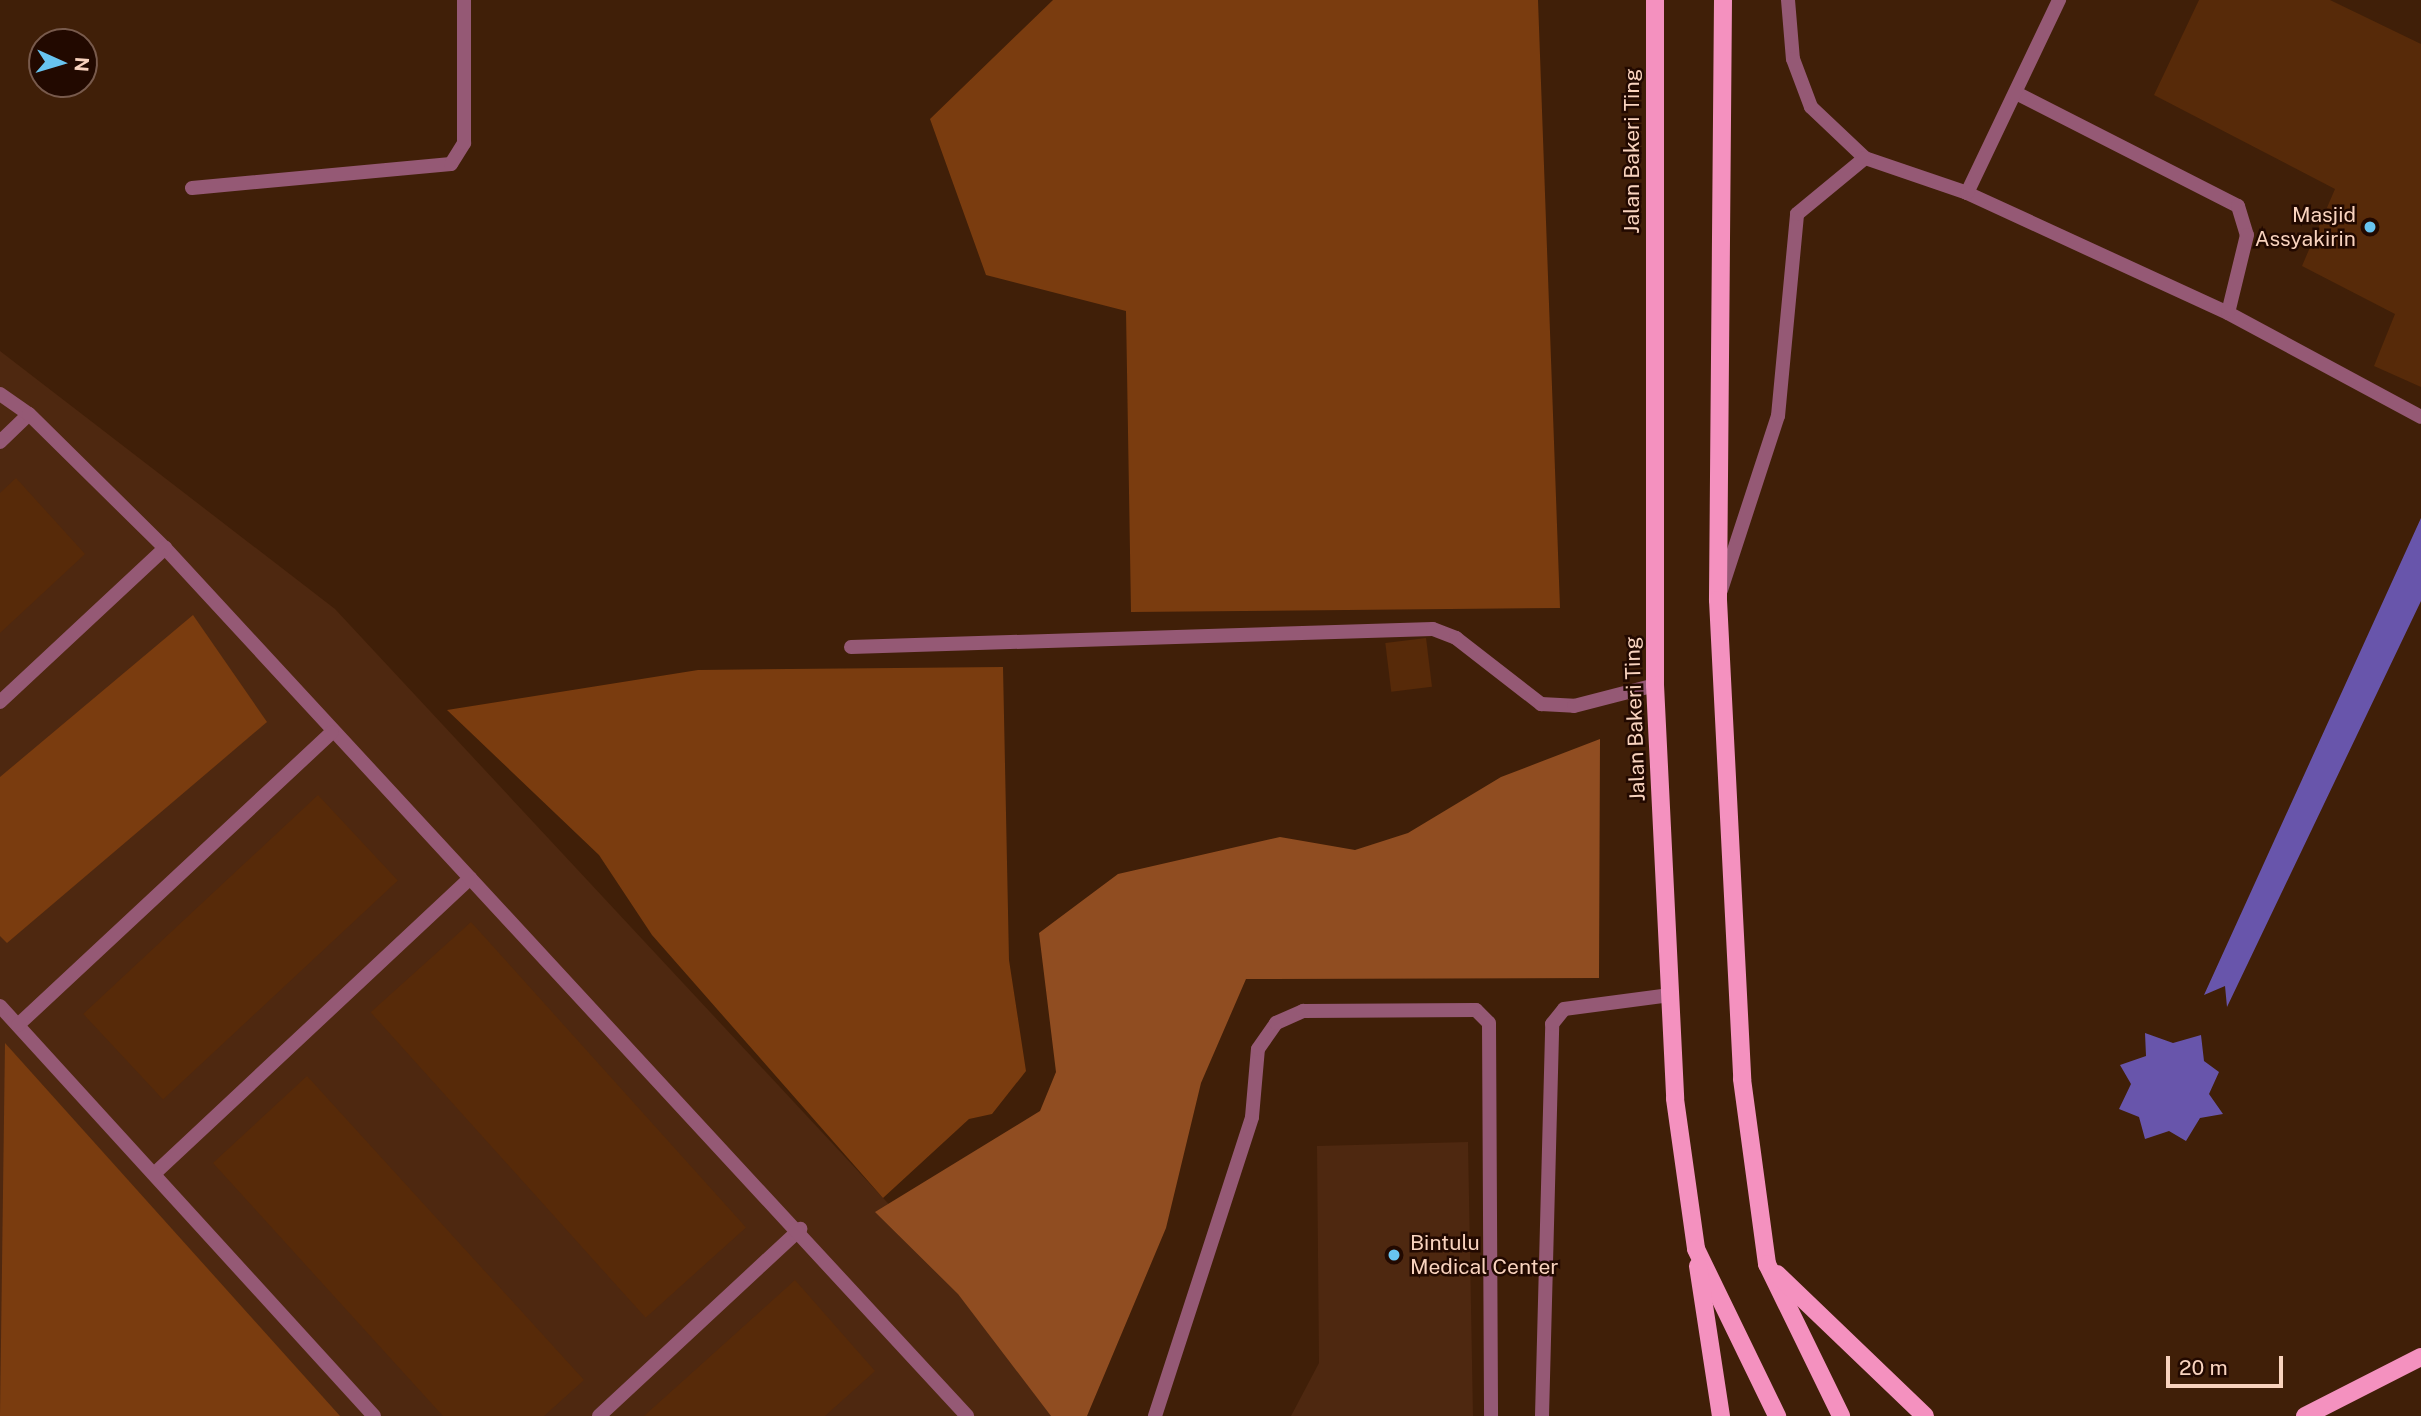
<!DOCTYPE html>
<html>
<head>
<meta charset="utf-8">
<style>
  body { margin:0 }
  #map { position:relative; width:2421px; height:1416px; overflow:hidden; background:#401f08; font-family:"Public Sans",sans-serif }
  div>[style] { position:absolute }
  .built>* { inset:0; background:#4e2810 }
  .green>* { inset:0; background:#7a3c0f }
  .forest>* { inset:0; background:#904d21 }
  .water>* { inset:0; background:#6855ab }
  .building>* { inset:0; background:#572a09; transform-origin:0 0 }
  .service>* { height:14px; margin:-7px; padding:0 7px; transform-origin:7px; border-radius:7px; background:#955975 }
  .minor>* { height:14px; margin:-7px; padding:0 7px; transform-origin:7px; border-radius:7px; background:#955975 }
  .primary>* { height:18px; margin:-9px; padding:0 9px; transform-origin:9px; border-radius:9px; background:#f491bf }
  .dots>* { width:19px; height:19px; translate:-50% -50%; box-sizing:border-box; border:4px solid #220900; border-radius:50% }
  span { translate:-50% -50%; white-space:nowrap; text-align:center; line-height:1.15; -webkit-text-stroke:5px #220900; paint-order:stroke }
  .street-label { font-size:21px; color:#f9d3be }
  .poi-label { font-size:21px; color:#f9d3be }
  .right { translate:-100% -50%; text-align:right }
  .left { translate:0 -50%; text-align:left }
  .north { position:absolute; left:28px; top:28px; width:70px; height:70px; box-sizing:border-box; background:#220900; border:2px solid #785a4c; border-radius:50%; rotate:94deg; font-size:19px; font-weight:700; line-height:28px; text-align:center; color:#f9d3be }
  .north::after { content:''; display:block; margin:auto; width:24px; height:32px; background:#68c4f0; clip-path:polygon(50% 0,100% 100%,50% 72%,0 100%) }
  .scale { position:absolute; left:2166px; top:1356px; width:117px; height:32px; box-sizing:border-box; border:4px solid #f9d3be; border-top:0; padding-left:9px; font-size:21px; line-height:24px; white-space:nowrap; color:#f9d3be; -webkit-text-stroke:5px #220900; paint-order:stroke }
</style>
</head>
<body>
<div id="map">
  <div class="built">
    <i style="clip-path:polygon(0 351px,335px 609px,1086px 1416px,0 1416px)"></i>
    <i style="clip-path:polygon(1468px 1142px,1473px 1416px,1291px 1416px,1319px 1363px,1317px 1146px)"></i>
  </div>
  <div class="green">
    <i style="clip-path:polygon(1053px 0,1538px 0,1560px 608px,1131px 612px,1126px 311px,986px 275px,930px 119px)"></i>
    <i style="clip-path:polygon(193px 615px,267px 722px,7px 943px,0 936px,0 777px)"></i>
    <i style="clip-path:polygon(1003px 667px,1009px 960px,1026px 1071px,992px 1114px,969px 1119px,883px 1198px,652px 935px,599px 855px,447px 710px,698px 670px)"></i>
    <i style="clip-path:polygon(5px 1043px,340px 1416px,0 1416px)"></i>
  </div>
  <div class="forest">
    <i style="clip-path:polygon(1600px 739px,1599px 978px,1246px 979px,1201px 1083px,1166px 1228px,1087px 1416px,1051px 1416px,958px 1294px,875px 1212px,1040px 1111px,1056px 1072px,1039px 933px,1118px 874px,1280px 837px,1355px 850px,1408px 833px,1501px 777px)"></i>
  </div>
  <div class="water">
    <i style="clip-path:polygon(2421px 518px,2421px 601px,2227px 1007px,2225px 986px,2204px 995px)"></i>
    <i style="clip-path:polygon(2145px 1033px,2173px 1043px,2201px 1035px,2204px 1061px,2219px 1072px,2209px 1094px,2223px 1114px,2200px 1118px,2186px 1141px,2169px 1131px,2145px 1139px,2139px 1117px,2119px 1109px,2131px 1084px,2120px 1065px,2146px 1056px)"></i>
  </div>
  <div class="building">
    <i style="clip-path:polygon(2199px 0,2330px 0,2421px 44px,2421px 387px,2374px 366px,2395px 314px,2302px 266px,2335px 189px,2154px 95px)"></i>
    <i style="clip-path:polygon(16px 478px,85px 554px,0 633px,0 493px)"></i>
    <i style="left:1426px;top:638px;width:49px;height:41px;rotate:83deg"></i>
    <i style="left:318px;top:795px;width:117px;height:321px;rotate:47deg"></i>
    <i style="left:471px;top:922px;width:411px;height:135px;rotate:48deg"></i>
    <i style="clip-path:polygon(307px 1076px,584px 1380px,544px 1416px,443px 1416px,213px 1163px)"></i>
    <i style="clip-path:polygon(795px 1280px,875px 1371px,825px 1416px,644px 1416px)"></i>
  </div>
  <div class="service">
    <i style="left:1788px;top:0;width:59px;rotate:85.2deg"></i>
    <i style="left:1793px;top:59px;width:51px;rotate:69.4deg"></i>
    <i style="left:1811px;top:107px;width:74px;rotate:43.4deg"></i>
    <i style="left:1865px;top:158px;width:108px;rotate:18.9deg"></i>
    <i style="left:1967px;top:193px;width:287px;rotate:24.7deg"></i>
    <i style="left:2228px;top:313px;width:219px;rotate:28.3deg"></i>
    <i style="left:2016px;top:93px;width:249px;rotate:27deg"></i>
    <i style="left:2238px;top:206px;width:30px;rotate:73deg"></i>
    <i style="left:2247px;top:235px;width:80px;rotate:103.7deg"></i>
    <i style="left:1967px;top:193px;width:214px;rotate:-64.5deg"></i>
    <i style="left:0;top:442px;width:40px;rotate:-44deg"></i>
    <i style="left:1721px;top:590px;width:183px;rotate:-71.9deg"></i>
    <i style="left:1778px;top:416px;width:203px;rotate:-84.6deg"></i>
    <i style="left:1797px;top:214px;width:88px;rotate:-39.5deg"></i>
    <i style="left:851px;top:647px;width:582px;rotate:-1.77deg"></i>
    <i style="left:1433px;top:629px;width:25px;rotate:21deg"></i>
    <i style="left:1456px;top:638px;width:108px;rotate:37.8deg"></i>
    <i style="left:1541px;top:704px;width:33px;rotate:3deg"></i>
    <i style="left:1574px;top:706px;width:84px;rotate:-14.5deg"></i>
    <i style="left:154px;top:1174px;width:433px;rotate:-43.1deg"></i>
    <i style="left:599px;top:1416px;width:275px;rotate:-42.9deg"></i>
    <i style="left:1155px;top:1416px;width:314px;rotate:-72deg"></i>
    <i style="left:1252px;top:1117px;width:68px;rotate:-85deg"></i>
    <i style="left:1258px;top:1049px;width:32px;rotate:-55deg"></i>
    <i style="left:1276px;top:1023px;width:30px;rotate:-24deg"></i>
    <i style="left:1303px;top:1011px;width:173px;rotate:-0.3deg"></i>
    <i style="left:1476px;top:1010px;width:18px;rotate:45deg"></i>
    <i style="left:1489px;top:1023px;width:393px;rotate:89.7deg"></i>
  </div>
  <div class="minor">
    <i style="left:192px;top:188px;width:260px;rotate:-5.3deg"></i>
    <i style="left:451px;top:164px;width:25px;rotate:-58deg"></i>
    <i style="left:464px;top:143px;width:143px;rotate:-90deg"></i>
    <i style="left:0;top:394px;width:35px;rotate:35deg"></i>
    <i style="left:29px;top:414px;width:191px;rotate:44.6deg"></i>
    <i style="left:165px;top:548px;width:1182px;rotate:47.26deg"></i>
    <i style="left:0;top:702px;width:226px;rotate:-43deg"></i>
    <i style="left:0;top:1006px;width:555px;rotate:47.63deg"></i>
    <i style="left:18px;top:1025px;width:429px;rotate:-43deg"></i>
    <i style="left:1542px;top:1416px;width:392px;rotate:-88.5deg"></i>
    <i style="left:1552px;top:1024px;width:19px;rotate:-51deg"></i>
    <i style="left:1564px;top:1009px;width:107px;rotate:-7.5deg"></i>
  </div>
  <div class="primary">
    <i style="left:1655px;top:0;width:685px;rotate:90deg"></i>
    <i style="left:1655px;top:685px;width:414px;rotate:87.2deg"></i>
    <i style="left:1675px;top:1099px;width:151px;rotate:82deg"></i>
    <i style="left:1696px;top:1249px;width:186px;rotate:64.1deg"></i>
    <i style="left:1723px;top:0;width:600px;rotate:90.48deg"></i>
    <i style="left:1718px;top:600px;width:480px;rotate:87.1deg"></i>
    <i style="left:1742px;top:1079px;width:187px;rotate:82.3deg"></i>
    <i style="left:1767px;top:1264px;width:169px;rotate:64deg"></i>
    <i style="left:1698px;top:1266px;width:152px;rotate:81.3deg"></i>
    <i style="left:1777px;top:1274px;width:205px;rotate:43.8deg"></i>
    <i style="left:2305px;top:1416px;width:130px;rotate:-27deg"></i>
  </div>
  <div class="dots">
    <i style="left:2370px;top:227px;background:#68c4f0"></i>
    <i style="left:1394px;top:1255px;background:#68c4f0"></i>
  </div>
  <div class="street-label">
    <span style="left:1632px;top:151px;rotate:-90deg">Jalan Bakeri Ting</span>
    <span style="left:1635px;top:719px;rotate:-92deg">Jalan Bakeri Ting</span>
  </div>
  <div class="poi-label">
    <span class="right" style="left:2356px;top:227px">Masjid<br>Assyakirin</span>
    <span class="left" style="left:1410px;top:1255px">Bintulu<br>Medical Center</span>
  </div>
  <div class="north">N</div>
  <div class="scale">20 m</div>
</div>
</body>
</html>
